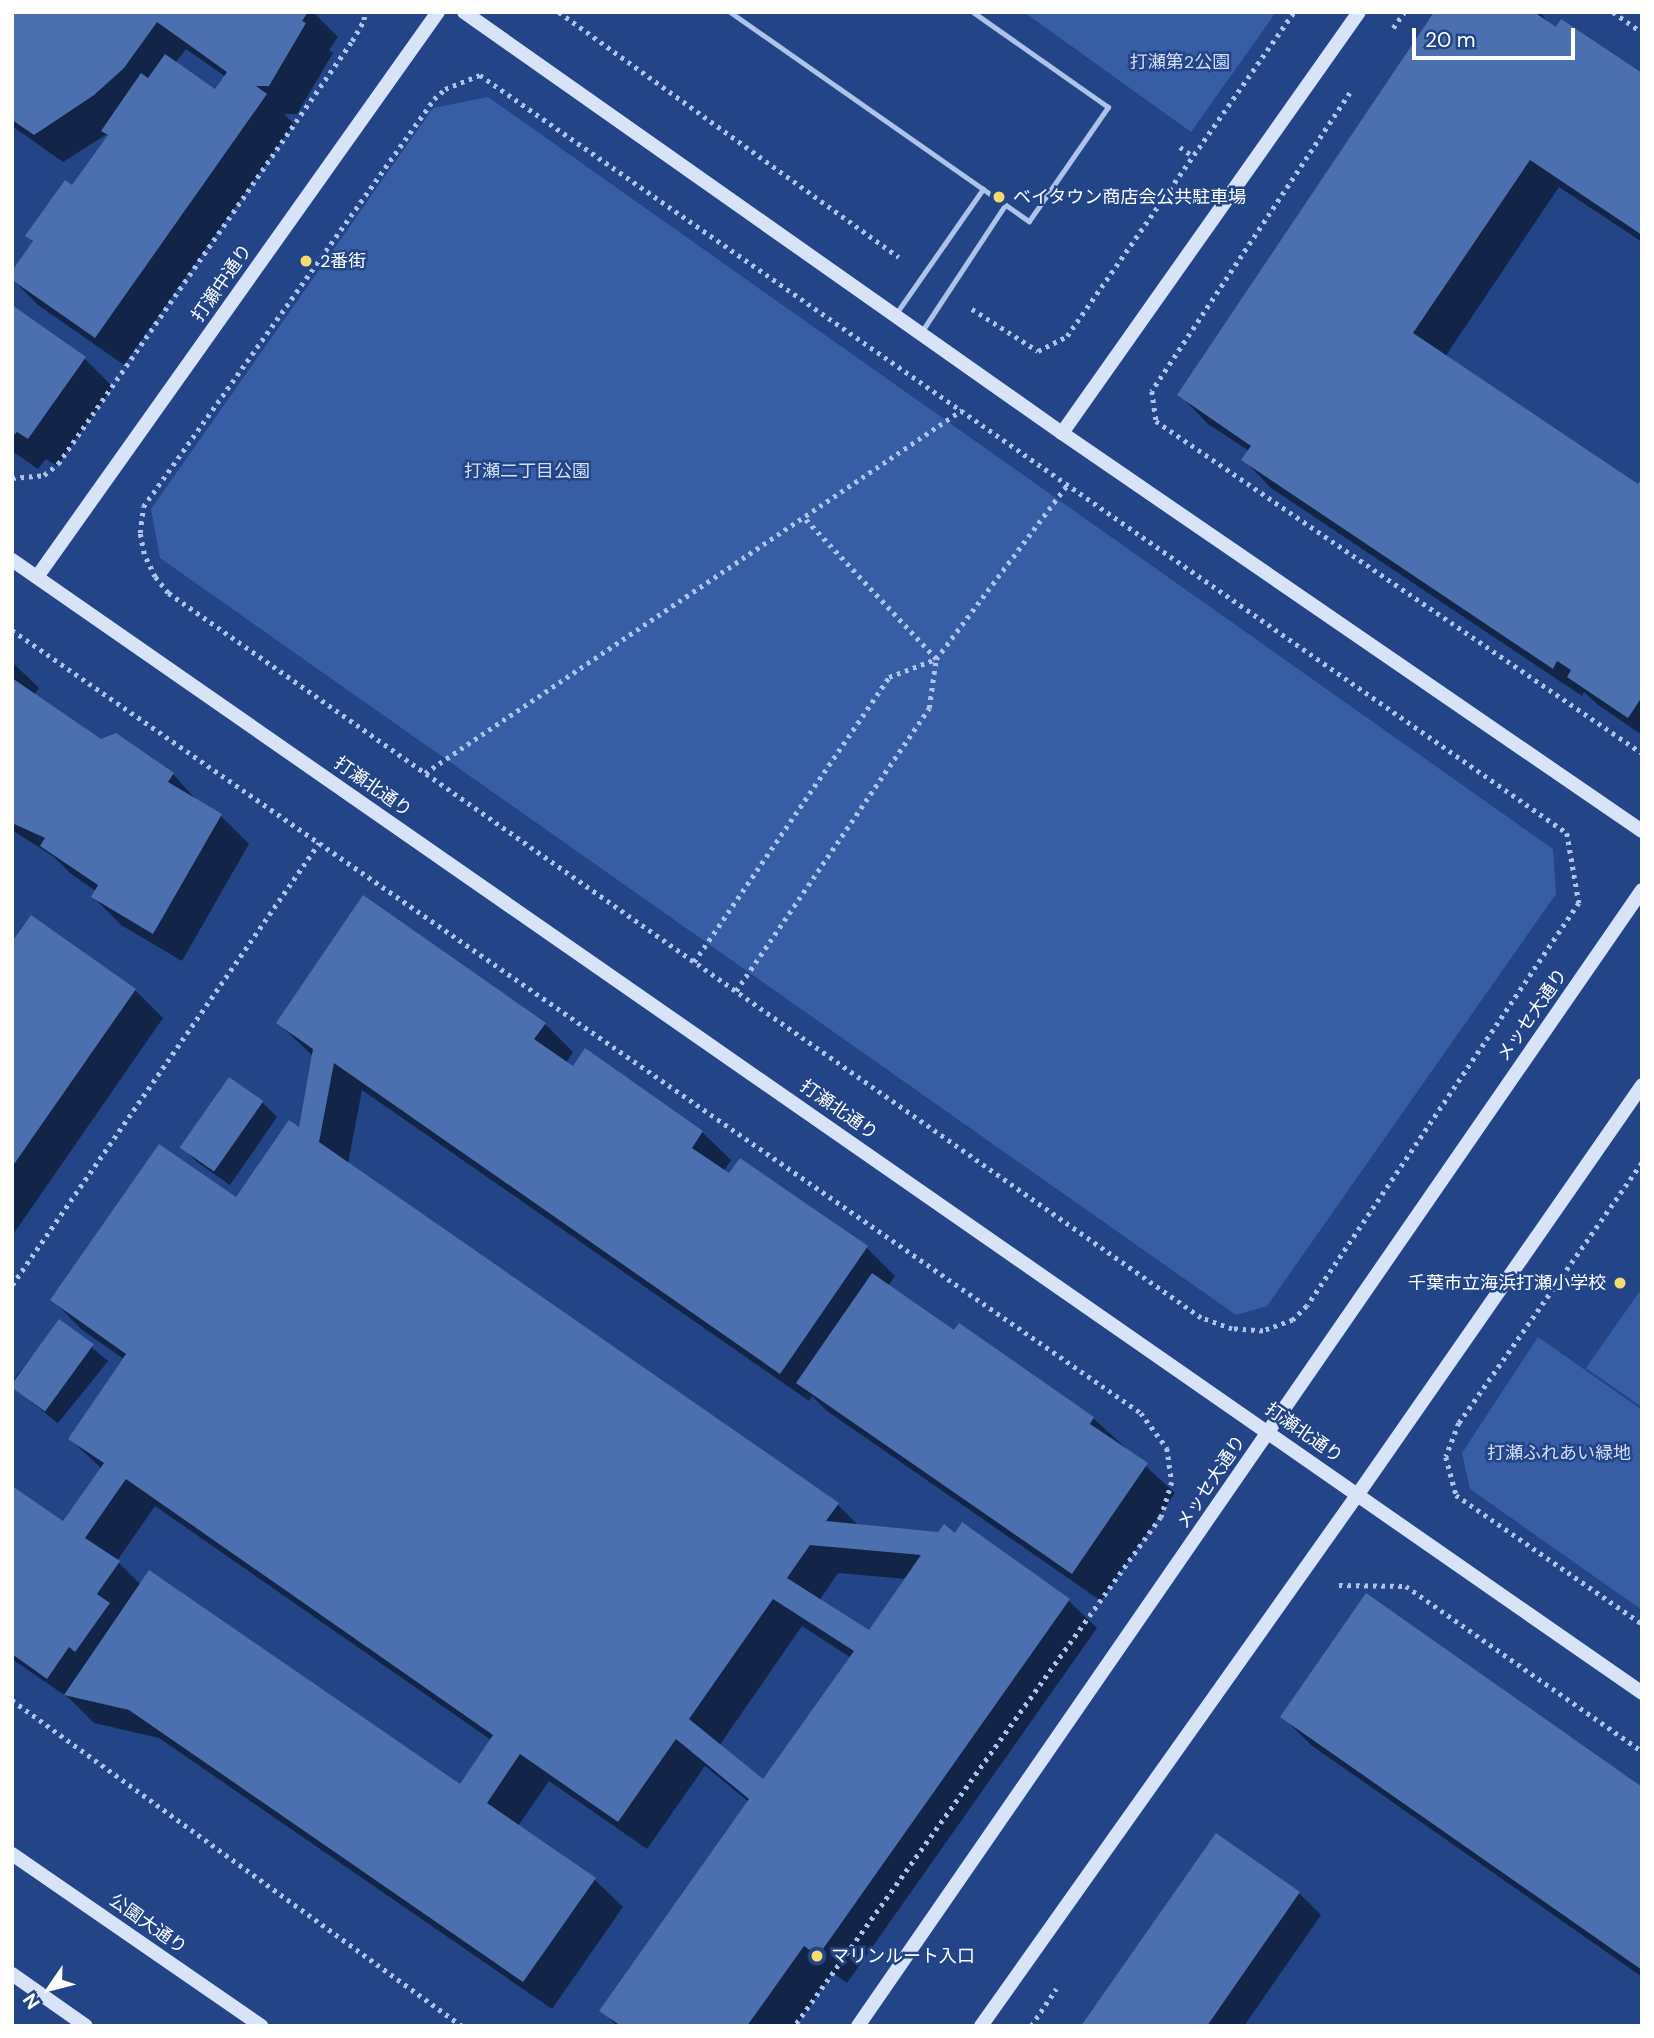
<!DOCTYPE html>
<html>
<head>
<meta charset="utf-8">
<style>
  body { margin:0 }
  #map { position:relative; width:1654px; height:2038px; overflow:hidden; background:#234587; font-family:"DM Sans","Noto Sans JP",sans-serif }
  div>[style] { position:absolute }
  .green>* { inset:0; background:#375da4 }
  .shadow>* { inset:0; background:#0007; transform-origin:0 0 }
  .building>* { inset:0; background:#4b6faf; transform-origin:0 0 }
  .path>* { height:4.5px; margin-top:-2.25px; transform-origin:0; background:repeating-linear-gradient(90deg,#aec3e9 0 3.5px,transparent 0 8.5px) }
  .lane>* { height:5px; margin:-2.5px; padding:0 2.5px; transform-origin:2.5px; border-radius:2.5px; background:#aec3e9 }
  .secondary>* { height:14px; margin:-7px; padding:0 7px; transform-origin:7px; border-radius:7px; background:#d8e3f8 }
  .dots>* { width:19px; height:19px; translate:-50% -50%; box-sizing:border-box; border:4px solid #234587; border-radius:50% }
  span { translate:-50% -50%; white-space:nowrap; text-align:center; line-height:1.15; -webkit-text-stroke:5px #234587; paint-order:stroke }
  .park-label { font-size:18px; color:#d2dff7 }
  .poi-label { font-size:18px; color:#fff }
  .left { translate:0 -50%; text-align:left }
  .right { translate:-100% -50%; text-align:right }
  .street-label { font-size:18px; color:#fff }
  .frame { position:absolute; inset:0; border:14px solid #fff; pointer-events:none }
  .north { position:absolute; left:14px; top:1954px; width:70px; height:70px; -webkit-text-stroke:5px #234587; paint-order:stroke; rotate:235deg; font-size:19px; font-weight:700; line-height:28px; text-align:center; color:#fff }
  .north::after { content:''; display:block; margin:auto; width:24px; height:32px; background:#fff; clip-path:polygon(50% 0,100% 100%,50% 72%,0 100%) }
  .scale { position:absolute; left:1412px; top:28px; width:163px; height:32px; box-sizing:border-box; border:4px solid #fff; border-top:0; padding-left:9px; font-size:21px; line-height:24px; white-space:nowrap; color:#fff; -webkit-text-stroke:5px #234587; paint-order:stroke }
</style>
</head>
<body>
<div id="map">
  <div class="green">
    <i style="clip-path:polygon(1024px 12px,1276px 12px,1191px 132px)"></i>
    <i style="clip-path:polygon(488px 97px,1553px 849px,1556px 894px,1267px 1306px,1236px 1315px,160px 558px,151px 509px,433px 108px)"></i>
    <i style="clip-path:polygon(1642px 1288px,1642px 1407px,1586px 1368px)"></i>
    <i style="clip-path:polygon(1538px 1337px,1642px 1410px,1642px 1610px,1470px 1489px,1462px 1453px)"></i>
  </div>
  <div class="shadow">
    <i style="clip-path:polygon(evenodd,12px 12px,313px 12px,338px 37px,329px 50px,333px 53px,297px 114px,284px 114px,294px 124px,124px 365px,38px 305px,12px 279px,34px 243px,27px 236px,73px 188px,109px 136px,107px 134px,63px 162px,12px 126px,12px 12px,186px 49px,226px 77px,216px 92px,175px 63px,186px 49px)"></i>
    <i style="clip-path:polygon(1434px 12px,1540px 12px,1549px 24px,1642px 75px,1642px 242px,1559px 187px,1445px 357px,1638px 486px,1642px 481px,1642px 735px,1598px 705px,1584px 692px,1582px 696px,1271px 488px,1243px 459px,1249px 451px,1208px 424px,1180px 395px)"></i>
    <i style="clip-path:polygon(12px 307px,85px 359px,113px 387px,57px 466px,46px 459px,38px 469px,12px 451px)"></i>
    <i style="clip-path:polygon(12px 662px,39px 688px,34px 695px,100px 741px,173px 774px,200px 804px,221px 816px,249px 844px,182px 961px,121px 925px,93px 897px,96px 891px,71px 874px,54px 857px,12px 830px)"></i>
    <i style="clip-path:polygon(12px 945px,135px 990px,163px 1018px,12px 1236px)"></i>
    <i style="clip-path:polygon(evenodd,278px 1023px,545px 1024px,573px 1052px,566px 1063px,573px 1068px,586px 1051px,702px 1132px,731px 1160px,723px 1172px,729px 1176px,740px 1160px,867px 1248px,895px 1276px,888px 1286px,955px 1332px,1093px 1418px,1175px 1493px,1101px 1601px,827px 1411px,812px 1396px,809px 1401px,362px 1090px,348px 1164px,838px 1505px,859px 1526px,1068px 1600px,1097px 1628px,847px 1983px,833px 1973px,796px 2026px,617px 2026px,602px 2011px,749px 1802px,705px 1766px,647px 1849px,549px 1781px,518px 1826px,594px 1879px,623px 1907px,552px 2009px,159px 1738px,94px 1723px,70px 1699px,12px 1659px,12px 1488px,70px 1528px,102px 1469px,70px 1439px,125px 1360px,81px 1329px,53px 1300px,236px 1199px,300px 1130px,313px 1056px,278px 1023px,155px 1506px,491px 1740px,460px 1787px,141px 1585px,117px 1561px,155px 1506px,278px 1023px,838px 1573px,907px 1579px,869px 1632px,819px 1601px,838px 1573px,278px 1023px,802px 1626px,851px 1658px,764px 1782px,719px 1746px,802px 1626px)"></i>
    <i style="clip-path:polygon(229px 1080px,262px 1102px,277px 1117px,230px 1185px,197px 1162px,182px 1147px)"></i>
    <i style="left:60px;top:1322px;width:62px;height:80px;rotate:39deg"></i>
    <i style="clip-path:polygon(1282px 1716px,1642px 1789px,1642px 1977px,1311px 1745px)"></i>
    <i style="clip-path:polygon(1216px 1835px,1299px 1893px,1321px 1915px,1244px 2026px,1083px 2026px)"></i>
  </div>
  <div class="building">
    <i style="clip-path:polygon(12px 12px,308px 12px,302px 21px,306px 23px,269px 86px,256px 86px,267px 94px,95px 338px,12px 280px,12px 271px,33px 241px,25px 236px,65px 180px,72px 185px,108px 135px,101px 131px,141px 73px,148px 78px,165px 54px,215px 89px,227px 72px,157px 22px,124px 68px,94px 95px,34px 135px,12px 120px)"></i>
    <i style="clip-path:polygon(1434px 12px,1534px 12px,1556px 27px,1561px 19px,1642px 73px,1642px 235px,1530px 160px,1413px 333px,1638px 484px,1642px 478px,1642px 697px,1628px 718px,1567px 677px,1571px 670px,1557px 661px,1553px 669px,1241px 460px,1251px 446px,1177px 395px)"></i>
    <i style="clip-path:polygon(12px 305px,86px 357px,28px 439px,17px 432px,12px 437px)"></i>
    <i style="clip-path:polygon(12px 678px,101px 739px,116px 733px,174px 773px,168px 782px,222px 814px,153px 934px,91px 897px,98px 885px,40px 846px,45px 838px,12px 823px)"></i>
    <i style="clip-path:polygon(evenodd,363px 895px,546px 1023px,534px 1039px,573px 1066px,585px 1048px,703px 1131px,692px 1148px,729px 1173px,740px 1158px,868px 1246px,780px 1374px,334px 1063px,319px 1142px,839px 1503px,826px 1521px,938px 1532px,944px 1524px,955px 1533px,962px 1522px,1070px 1599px,818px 1956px,804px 1946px,747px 2026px,621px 2026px,599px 2011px,749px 1799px,676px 1739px,618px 1822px,520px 1754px,487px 1803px,596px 1878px,523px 1982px,129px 1710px,64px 1695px,149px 1570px,460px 1784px,493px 1735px,126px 1479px,85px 1538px,120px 1561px,97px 1594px,110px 1603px,75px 1652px,69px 1647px,47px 1679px,12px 1654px,12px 1486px,63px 1521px,104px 1463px,68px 1439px,126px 1354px,50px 1300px,159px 1144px,236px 1197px,289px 1120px,299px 1127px,313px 1049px,276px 1023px,363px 895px,810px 1545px,921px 1555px,869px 1630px,787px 1578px,810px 1545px,363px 895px,773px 1599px,854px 1651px,763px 1779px,689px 1719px,773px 1599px)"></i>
    <i style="clip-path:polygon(31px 915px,136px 989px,12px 1167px,12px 942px)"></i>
    <i style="left:229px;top:1077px;width:42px;height:86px;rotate:35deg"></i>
    <i style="clip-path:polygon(872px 1273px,954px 1330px,959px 1323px,1094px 1417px,1090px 1424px,1148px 1463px,1072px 1574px,796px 1383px)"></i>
    <i style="left:59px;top:1319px;width:43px;height:83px;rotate:36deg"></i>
    <i style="clip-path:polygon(1366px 1593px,1642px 1787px,1642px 1970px,1280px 1717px)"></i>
    <i style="clip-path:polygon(1216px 1833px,1300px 1892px,1207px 2026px,1081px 2026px)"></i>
  </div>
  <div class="path">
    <i style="left:559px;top:12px;width:419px;rotate:35.8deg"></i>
    <i style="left:1613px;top:12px;width:35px;rotate:35deg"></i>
    <i style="left:1393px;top:28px;width:19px;rotate:-55deg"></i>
    <i style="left:480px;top:75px;width:1325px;rotate:34.89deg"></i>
    <i style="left:1567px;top:833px;width:71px;rotate:80.3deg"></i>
    <i style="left:1579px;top:903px;width:486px;rotate:124deg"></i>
    <i style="left:1307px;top:1306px;width:20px;rotate:135deg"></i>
    <i style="left:1293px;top:1320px;width:32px;rotate:160deg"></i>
    <i style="left:1263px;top:1331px;width:31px;rotate:-176deg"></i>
    <i style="left:1232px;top:1329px;width:33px;rotate:-160deg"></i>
    <i style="left:1201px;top:1318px;width:1262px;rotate:-144.94deg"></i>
    <i style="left:168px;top:593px;width:21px;rotate:-129deg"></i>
    <i style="left:155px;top:577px;width:25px;rotate:-116deg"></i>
    <i style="left:144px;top:554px;width:21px;rotate:-101deg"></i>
    <i style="left:140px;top:533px;width:26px;rotate:-83deg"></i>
    <i style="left:143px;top:507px;width:501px;rotate:-54.5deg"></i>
    <i style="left:434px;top:99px;width:15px;rotate:-42deg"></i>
    <i style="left:445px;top:89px;width:38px;rotate:-22deg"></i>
    <i style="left:1350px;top:93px;width:358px;rotate:123.6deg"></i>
    <i style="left:1152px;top:391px;width:30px;rotate:82deg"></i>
    <i style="left:1156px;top:421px;width:589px;rotate:34.34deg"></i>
    <i style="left:1180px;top:147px;width:16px;rotate:35deg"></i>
    <i style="left:972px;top:309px;width:78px;rotate:32.5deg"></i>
    <i style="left:1038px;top:351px;width:33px;rotate:-27deg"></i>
    <i style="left:1067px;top:336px;width:396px;rotate:-55deg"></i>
    <i style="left:12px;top:478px;width:32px;rotate:-5deg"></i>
    <i style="left:44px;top:475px;width:18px;rotate:-38deg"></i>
    <i style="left:58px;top:464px;width:515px;rotate:-55.2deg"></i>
    <i style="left:352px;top:41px;width:24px;rotate:-60deg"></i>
    <i style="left:364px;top:20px;width:8px;rotate:-90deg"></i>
    <i style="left:12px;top:630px;width:1374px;rotate:34.74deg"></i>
    <i style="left:1141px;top:1413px;width:44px;rotate:53.4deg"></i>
    <i style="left:1167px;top:1448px;width:34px;rotate:82deg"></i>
    <i style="left:1172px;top:1482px;width:37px;rotate:107deg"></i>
    <i style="left:1161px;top:1517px;width:627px;rotate:125.72deg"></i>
    <i style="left:425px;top:773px;width:648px;rotate:-34.06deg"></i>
    <i style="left:694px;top:962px;width:345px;rotate:-55.6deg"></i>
    <i style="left:889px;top:677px;width:50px;rotate:-21deg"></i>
    <i style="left:936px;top:659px;width:195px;rotate:-133.1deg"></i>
    <i style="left:736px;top:991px;width:343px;rotate:-55.7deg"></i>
    <i style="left:929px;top:708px;width:49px;rotate:-81.9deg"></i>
    <i style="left:936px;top:659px;width:219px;rotate:-53deg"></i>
    <i style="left:1642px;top:1163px;width:318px;rotate:125.1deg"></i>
    <i style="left:1459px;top:1423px;width:36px;rotate:111deg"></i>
    <i style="left:1446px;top:1457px;width:39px;rotate:75deg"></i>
    <i style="left:1456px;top:1495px;width:226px;rotate:34.7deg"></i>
    <i style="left:12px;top:1285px;width:538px;rotate:-55.22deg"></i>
    <i style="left:1339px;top:1585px;width:67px;rotate:0.9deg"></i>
    <i style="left:1406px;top:1586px;width:288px;rotate:35deg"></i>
    <i style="left:12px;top:1700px;width:556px;rotate:35.92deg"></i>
    <i style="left:1031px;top:2026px;width:45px;rotate:-56deg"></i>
  </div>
  <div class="lane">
    <i style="left:730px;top:12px;width:365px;rotate:35deg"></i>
    <i style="left:1029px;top:221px;width:139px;rotate:-55.3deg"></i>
    <i style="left:1108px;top:107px;width:165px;rotate:-144.9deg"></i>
    <i style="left:895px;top:315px;width:154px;rotate:-55.1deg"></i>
    <i style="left:922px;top:331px;width:151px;rotate:-56.6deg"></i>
  </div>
  <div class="secondary">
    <i style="left:464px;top:12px;width:731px;rotate:35.15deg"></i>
    <i style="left:1062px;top:433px;width:703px;rotate:34.46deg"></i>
    <i style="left:1062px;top:433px;width:515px;rotate:-54.8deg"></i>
    <i style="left:12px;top:560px;width:1985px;rotate:34.8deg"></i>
    <i style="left:37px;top:577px;width:693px;rotate:-54.64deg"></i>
    <i style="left:12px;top:1854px;width:303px;rotate:34.6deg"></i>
    <i style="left:12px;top:1974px;width:90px;rotate:35.1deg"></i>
    <i style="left:858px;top:2026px;width:1380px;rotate:-55.39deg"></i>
    <i style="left:981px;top:2026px;width:652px;rotate:-54.68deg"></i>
    <i style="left:1358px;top:1494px;width:498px;rotate:-55.2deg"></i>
  </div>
  <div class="dots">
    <i style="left:999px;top:197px;background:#f5db70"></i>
    <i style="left:306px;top:261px;background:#f5db70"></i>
    <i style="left:1620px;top:1283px;background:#f5db70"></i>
    <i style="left:817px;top:1956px;background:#f5db70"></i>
  </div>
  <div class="park-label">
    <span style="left:1180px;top:62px">打瀬第2公園</span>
    <span style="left:527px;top:471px">打瀬二丁目公園</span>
    <span style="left:1559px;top:1453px">打瀬ふれあい緑地</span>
  </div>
  <div class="poi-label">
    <span class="left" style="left:1013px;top:197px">ベイタウン商店会公共駐車場</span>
    <span class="left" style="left:320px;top:261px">2番街</span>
    <span class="right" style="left:1606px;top:1283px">千葉市立海浜打瀬小学校</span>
    <span class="left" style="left:831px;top:1956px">マリンルート入口</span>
  </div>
  <div class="street-label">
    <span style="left:222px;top:283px;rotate:-55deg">打瀬中通り</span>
    <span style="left:373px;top:787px;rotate:35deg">打瀬北通り</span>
    <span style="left:1532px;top:1015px;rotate:-55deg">メッセ大通り</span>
    <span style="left:839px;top:1110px;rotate:35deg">打瀬北通り</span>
    <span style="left:1304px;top:1433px;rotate:35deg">打瀬北通り</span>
    <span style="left:1211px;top:1482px;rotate:-56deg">メッセ大通り</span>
    <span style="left:148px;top:1924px;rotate:35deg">公園大通り</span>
  </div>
  <div class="frame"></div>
  <div class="north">N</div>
  <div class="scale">20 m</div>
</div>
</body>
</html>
